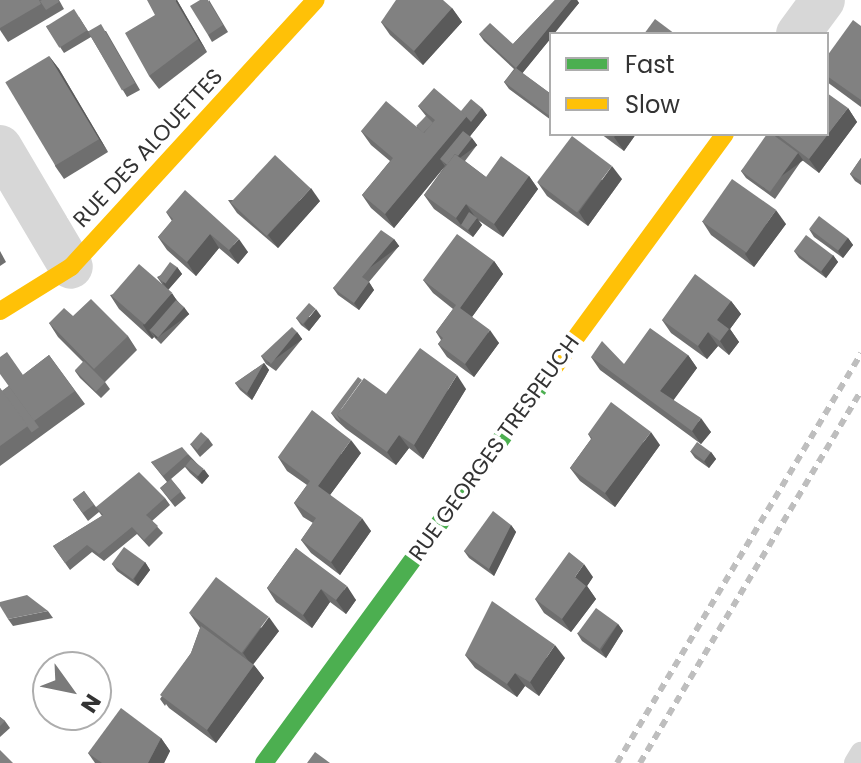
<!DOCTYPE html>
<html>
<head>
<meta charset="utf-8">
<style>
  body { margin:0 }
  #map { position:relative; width:861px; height:763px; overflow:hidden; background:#fff; font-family:Poppins,sans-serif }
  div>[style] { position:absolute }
  .lane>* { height:22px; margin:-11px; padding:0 11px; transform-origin:11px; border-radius:11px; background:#d7d7d7 }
  .street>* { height:44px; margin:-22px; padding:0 22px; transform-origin:22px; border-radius:22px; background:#d7d7d7 }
  .fast>* { height:18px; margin:-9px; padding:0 9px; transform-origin:9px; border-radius:9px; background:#4caf50 }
  .slow>* { height:18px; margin:-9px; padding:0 9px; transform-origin:9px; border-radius:9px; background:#ffc107 }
  .rail>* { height:6px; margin-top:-3px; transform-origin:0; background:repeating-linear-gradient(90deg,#bebebe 0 8px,transparent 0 14px) }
  .wall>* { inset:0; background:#6f6f6f }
  .shaded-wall>* { inset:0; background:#5a5a5a; transform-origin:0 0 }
  .building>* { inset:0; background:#818181; transform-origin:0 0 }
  span { translate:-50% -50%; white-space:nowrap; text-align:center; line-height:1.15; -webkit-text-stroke:8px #fff; paint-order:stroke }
  .street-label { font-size:22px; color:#333 }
  .legend { position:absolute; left:549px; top:32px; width:280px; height:104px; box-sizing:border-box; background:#fff; border:2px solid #adadad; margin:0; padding:10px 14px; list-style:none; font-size:24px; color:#333 }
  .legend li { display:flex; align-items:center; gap:16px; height:40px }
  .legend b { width:40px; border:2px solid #adadad }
  .north { position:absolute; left:32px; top:651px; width:80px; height:80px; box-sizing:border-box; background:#fff; border:2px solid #adadad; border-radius:50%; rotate:123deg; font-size:22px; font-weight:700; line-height:32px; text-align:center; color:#333 }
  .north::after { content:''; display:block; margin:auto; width:28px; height:36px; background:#7a7a7a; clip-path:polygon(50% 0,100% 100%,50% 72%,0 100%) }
</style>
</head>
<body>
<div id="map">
  <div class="lane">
    <i style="left:855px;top:763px;width:12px;rotate:-59deg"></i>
  </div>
  <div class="street">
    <i style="left:798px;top:34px;width:42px;rotate:-53.7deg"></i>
    <i style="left:0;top:147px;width:139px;rotate:59.4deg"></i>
  </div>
  <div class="fast">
    <i style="left:264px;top:763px;width:479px;rotate:-53.8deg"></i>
  </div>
  <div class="slow">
    <i style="left:0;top:311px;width:84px;rotate:-31.8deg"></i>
    <i style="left:71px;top:267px;width:362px;rotate:-47.5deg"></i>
    <i style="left:547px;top:377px;width:301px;rotate:-53.8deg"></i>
  </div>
  <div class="rail">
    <i style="left:617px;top:763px;width:477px;rotate:-59.2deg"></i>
    <i style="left:640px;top:763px;width:433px;rotate:-59.3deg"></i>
  </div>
  <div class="wall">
    <i style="clip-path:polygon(0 0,59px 0,64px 9px,8px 42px,0 30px)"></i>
    <i style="clip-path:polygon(177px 0,207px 52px,159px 89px,149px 76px,155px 15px)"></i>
    <i style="clip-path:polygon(209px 0,228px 32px,212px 42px,208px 35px)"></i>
    <i style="clip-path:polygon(555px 0,577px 0,579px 3px,551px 34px,551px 38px,522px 73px,551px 94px,551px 120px,509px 89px,504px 82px,514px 69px,484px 41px,479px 34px,513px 44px)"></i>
    <i style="clip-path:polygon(452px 8px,462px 22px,423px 65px,390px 35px,381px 22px)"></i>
    <i style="clip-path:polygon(79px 17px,88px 31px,106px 31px,140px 90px,127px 97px,91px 37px,64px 53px,46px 26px)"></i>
    <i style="clip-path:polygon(861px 26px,861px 107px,827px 82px,827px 56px)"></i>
    <i style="clip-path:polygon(49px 56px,59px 69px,108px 152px,64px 179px,55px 166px)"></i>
    <i style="clip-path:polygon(418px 106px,461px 111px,487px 115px,470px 136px,477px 145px,465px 161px,486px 177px,529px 176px,538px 189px,503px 237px,478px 220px,482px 225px,473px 237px,434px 209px,424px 195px,445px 166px,394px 228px,371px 208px,362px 195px,390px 161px,371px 145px,361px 131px,417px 127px,426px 116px)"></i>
    <i style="clip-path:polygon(848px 108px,857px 122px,819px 173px,802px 160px,775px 199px,746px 178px,741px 171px,775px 136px,774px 134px,827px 134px)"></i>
    <i style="clip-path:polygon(601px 134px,636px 134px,624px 151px)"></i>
    <i style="clip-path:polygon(861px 158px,861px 185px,855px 181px,850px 174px)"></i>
    <i style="clip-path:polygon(622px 179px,588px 226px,547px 196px,538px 183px)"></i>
    <i style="clip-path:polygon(228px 200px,320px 201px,278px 248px,237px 213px)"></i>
    <i style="clip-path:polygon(166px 212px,248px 252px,238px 264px,219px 248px,196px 276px,167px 250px,158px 237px,172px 221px)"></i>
    <i style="clip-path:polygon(702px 221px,786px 224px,754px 267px,711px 235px)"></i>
    <i style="clip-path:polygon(809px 229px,848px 238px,853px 245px,843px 258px,814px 237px)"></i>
    <i style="clip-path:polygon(394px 239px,399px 246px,369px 282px,374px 290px,359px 310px,338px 295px,333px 288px)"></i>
    <i style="clip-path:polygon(0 251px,6px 262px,0 266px)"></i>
    <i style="clip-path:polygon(794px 251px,833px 255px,838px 262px,826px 278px,799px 258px)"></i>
    <i style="clip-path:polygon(494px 261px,503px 274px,472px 317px,499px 343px,474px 377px,447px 357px,438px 344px,441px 340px,436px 332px,453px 309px,433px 293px,423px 280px)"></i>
    <i style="clip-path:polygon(177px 267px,182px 274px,168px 290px,189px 314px,161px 344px,154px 337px,152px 339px,119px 309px,110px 295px,162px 284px,157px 277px)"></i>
    <i style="clip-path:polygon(731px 301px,741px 314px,730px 329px,739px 342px,729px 355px,718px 346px,707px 359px,671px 333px,662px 320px)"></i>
    <i style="clip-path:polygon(73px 316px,128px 336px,137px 350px,105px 382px,110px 389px,101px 398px,80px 378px,75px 371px,83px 362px,58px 337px,49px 323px)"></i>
    <i style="clip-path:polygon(321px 316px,309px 331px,301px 325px,296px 318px)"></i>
    <i style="clip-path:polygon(297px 332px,302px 339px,276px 371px,266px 364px,261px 356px)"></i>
    <i style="clip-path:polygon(49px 355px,85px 404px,0 466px,0 388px,2px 391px)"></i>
    <i style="clip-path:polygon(688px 355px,697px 368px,673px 400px,711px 432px,701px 444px,600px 370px,591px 357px,624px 364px)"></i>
    <i style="clip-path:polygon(264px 363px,269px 370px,252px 400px,240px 390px,235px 383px)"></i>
    <i style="clip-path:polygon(466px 389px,423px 459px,409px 448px,396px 465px,346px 429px,336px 420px,331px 413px,386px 394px)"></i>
    <i style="clip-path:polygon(588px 434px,660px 445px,615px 507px,580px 481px,570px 468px,591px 439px)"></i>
    <i style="clip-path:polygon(208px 438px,213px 445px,200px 457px,190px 444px)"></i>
    <i style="clip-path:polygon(690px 451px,711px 452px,716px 459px,709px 468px,695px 458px)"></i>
    <i style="clip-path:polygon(361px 453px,330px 495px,371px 531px,340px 575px,311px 553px,301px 540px,313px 523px,303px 517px,294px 503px,307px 485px,287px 471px,278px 457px)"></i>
    <i style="clip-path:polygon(188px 454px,209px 476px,202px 484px,190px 473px,185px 467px,171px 479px,186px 498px,175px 507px,160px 488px,167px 482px,151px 462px)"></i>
    <i style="clip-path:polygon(84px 491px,96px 507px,165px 498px,170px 505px,152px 521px,163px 533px,149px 547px,137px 534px,104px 561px,92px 552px,70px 570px,53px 546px,102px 516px,99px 512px,88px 521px,73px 500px)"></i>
    <i style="clip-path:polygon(511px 525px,516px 532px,494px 576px,469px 558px,464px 551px)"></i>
    <i style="clip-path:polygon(296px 548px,356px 600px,346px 614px,330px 602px,312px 628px,276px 602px,267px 588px)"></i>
    <i style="clip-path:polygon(145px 562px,150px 570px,138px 586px,117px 571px,112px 564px)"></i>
    <i style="clip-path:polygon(593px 577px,587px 586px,596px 599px,571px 632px,544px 613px,535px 599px)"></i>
    <i style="clip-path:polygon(48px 611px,53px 618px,13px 626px,8px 619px)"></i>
    <i style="clip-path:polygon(190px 614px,279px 631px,253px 664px,264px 678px,216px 743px,169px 708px,166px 704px,165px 706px,160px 699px,191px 653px,200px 628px)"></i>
    <i style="clip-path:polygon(618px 624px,623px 631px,606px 658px,582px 641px,577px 633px)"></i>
    <i style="clip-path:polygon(465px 655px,565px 658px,539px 696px,525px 686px,517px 697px,475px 668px)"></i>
    <i style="clip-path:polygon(0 717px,5px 721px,10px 728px,0 737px)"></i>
    <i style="clip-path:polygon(161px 738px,170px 751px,164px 763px,95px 763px,88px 753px)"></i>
  </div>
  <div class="shaded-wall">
    <i style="clip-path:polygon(175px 0,177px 0,207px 52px,198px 39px)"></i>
    <i style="clip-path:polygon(571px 0,577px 0,579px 3px,554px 34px,551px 34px,551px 38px,521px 75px,516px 68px)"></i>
    <i style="clip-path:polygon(452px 8px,462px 22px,423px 65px,414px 51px)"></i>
    <i style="clip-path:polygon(49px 56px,59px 69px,108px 152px,99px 139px)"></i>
    <i style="clip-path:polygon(482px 108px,487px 115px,447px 165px,440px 159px,445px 166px,394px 228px,385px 214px,467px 116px)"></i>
    <i style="clip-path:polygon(848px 108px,857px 122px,819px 173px,809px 159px)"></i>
    <i style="clip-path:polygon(617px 134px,636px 134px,624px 151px,614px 137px)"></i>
    <i style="left:472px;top:138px;width:9px;height:37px;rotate:54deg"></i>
    <i style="left:798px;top:153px;width:9px;height:48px;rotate:54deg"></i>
    <i style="clip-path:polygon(612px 166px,622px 179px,588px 226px,579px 212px)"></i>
    <i style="clip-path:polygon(529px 176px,538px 189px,503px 237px,494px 224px)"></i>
    <i style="clip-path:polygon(311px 188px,320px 201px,278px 248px,268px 235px)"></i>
    <i style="clip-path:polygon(466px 204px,476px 218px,461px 225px,456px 218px)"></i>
    <i style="clip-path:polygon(776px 210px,786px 224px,754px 267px,745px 254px)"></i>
    <i style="clip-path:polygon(477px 218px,482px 225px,473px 237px,468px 230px)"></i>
    <i style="clip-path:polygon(210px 234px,219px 248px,196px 276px,187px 262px)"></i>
    <i style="clip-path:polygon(848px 238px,853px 245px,843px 258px,838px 251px)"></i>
    <i style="clip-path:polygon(239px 239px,248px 252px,238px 264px,229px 250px)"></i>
    <i style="left:394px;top:239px;width:9px;height:50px;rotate:54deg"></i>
    <i style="clip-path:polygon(833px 255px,838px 262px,826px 278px,821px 271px)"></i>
    <i style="clip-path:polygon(494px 261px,503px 274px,469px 321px,460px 308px)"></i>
    <i style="clip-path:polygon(177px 267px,182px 274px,168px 290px,163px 283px)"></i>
    <i style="clip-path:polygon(369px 282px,374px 290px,359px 310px,354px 303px)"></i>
    <i style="clip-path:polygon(172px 293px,181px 307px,149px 330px,154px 337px,152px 339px,143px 325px)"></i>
    <i style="clip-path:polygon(731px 301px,741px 314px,730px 329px,739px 342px,729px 355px,720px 341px,717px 320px)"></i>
    <i style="left:184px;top:307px;width:9px;height:41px;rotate:54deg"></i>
    <i style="clip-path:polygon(316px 309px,321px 316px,309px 331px,304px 324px)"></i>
    <i style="clip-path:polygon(490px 330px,499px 343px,474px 377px,465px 364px)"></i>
    <i style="left:297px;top:332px;width:9px;height:41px;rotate:54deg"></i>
    <i style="clip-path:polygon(708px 332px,718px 346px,707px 359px,698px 346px)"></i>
    <i style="clip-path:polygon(688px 355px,697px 368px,670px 405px,660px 391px)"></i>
    <i style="clip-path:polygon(264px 363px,269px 370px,252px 400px,247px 393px)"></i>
    <i style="clip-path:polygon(457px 375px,466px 389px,423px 459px,414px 445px)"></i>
    <i style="clip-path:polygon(701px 418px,711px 432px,701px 444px,692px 431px)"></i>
    <i style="clip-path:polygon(651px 432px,660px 445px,615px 507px,605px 493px)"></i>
    <i style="clip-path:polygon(399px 435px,409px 448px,396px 465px,387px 452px)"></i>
    <i style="clip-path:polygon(351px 440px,361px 453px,327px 499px,318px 486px)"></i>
    <i style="clip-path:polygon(711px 452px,716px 459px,709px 468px,704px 461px)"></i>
    <i style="clip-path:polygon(204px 469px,209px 476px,202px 484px,197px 477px)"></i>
    <i style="clip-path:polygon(362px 518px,371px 531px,340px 575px,331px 562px)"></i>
    <i style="clip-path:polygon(511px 525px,516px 532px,494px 576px,489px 569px)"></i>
    <i style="clip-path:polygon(145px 562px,150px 570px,138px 586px,134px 579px)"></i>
    <i style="clip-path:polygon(584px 564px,593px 577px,587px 586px,596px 599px,571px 632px,562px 619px,575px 577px)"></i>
    <i style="clip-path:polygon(347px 586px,356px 600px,346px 614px,336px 600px)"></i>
    <i style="clip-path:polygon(321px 589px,330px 602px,312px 628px,303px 615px)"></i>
    <i style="clip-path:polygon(269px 617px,279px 631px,252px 666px,243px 653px)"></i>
    <i style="clip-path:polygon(618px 624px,623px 631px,606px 658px,601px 650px)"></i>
    <i style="clip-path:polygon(555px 645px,565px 658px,539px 696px,530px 682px)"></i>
    <i style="clip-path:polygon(254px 665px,264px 678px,216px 743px,207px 730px)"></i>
    <i style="clip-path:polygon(515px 673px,525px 686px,517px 697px,507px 684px)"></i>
    <i style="clip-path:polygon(161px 738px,170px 751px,164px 763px,148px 763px)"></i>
  </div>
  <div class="building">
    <i style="clip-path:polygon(0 0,39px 0,41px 4px,0 28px)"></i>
    <i style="clip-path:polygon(42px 0,58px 0,59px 2px,46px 10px,40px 1px)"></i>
    <i style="clip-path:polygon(147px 0,175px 0,198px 39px,149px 76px,125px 33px,155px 15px)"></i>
    <i style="clip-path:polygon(200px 0,208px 0,223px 25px,208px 35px,190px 6px)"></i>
    <i style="clip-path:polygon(396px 0,443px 0,452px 8px,414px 51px,381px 22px)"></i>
    <i style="clip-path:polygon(555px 0,571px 0,516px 68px,479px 34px,490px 23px,513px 44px)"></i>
    <i style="left:74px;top:9px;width:25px;height:33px;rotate:58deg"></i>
    <i style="clip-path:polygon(655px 19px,675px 34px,644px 34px)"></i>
    <i style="clip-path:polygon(853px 20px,861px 26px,861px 100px,827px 76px,827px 56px)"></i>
    <i style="left:101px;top:24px;width:68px;height:15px;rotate:60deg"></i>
    <i style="left:49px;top:56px;width:97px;height:51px;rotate:59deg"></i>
    <i style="clip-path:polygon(516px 68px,551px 94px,551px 117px,504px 82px)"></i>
    <i style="clip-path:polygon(434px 88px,467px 116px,385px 214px,362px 195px,393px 158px,361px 131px,386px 101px,424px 133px,435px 120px,418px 106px)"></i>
    <i style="clip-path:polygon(827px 93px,848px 108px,809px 159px,776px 134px,827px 134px)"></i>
    <i style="clip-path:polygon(471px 99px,482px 108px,471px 122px,461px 111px)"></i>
    <i style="left:426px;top:116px;width:10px;height:14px;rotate:45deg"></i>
    <i style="clip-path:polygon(463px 131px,472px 138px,458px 156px,455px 154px,447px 165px,440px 159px)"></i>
    <i style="clip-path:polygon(767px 134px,772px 134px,798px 153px,770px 192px,741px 171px)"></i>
    <i style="left:572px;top:136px;width:50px;height:58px;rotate:37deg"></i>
    <i style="clip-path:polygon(455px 154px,486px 177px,501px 156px,529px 176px,494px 224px,466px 204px,456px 218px,424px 195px)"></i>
    <i style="left:275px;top:155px;width:49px;height:65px;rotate:43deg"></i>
    <i style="clip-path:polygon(861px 158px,861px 181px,850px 174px)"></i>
    <i style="left:732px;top:179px;width:54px;height:52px;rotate:35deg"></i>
    <i style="clip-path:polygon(185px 190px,239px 239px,229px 250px,210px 234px,187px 262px,158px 237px,173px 219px,166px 212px)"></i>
    <i style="clip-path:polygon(469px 212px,477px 218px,468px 230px,461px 225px)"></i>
    <i style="left:819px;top:216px;width:36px;height:16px;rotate:37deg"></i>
    <i style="clip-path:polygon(381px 230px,394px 239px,362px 277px,369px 282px,354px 303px,333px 288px)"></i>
    <i style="clip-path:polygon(457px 234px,494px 261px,460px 308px,490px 330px,465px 364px,438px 344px,443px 338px,436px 332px,456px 305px,423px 280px)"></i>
    <i style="left:806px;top:235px;width:34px;height:20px;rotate:37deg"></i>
    <i style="left:170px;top:262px;width:9px;height:20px;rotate:36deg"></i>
    <i style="left:139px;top:264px;width:44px;height:42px;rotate:41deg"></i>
    <i style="clip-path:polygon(695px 274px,731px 301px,717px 320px,729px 329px,720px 341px,708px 332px,698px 346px,662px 320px)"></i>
    <i style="clip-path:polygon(91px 299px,128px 336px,94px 369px,49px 323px,64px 308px,73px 316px)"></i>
    <i style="left:176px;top:300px;width:11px;height:40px;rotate:41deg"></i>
    <i style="left:309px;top:303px;width:9px;height:20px;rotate:41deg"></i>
    <i style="clip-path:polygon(292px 327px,297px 332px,271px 364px,261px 356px)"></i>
    <i style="clip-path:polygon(650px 328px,688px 355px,660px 391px,701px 418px,692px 431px,591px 357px,602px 341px,624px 364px)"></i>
    <i style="clip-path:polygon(420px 348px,457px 375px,414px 445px,399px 435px,387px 452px,337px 415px,364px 378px,386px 394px)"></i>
    <i style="clip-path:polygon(7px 352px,23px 375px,49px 355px,75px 391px,34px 421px,0 374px,0 357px)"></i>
    <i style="left:84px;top:361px;width:30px;height:13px;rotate:45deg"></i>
    <i style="clip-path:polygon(264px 363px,247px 393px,235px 383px)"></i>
    <i style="clip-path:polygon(358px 377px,362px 380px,337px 415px,341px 422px,331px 413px)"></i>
    <i style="left:9px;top:386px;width:51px;height:9px;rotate:54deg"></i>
    <i style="clip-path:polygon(0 388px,28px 426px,0 446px)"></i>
    <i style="clip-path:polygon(611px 402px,651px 432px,605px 493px,570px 468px,592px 438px,588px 434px)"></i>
    <i style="clip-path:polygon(312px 410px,351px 440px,318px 486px,362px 518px,331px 562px,301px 540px,316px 518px,294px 503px,310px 481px,278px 457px)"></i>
    <i style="left:201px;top:432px;width:9px;height:16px;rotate:41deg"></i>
    <i style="left:697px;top:442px;width:17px;height:11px;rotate:36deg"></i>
    <i style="clip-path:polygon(182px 447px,188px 454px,163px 476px,151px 462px)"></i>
    <i style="left:191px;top:459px;width:16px;height:9px;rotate:38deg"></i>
    <i style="clip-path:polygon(139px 472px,165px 498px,146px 515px,158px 526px,144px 540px,132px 527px,99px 554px,87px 545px,65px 563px,53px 546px,103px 515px,96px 507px)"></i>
    <i style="left:171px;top:479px;width:16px;height:14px;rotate:50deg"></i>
    <i style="left:84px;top:491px;width:17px;height:14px;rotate:54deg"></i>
    <i style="clip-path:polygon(493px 511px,511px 525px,489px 569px,464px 551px)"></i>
    <i style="left:124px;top:547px;width:26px;height:21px;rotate:36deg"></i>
    <i style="clip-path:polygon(296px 548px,347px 586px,336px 600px,321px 589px,303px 615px,267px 588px)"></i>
    <i style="clip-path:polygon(569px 552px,584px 564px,575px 577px,586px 586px,562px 619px,535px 599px)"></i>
    <i style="left:216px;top:577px;width:66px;height:45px;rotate:37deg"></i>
    <i style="clip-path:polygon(27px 595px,48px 611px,8px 619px,0 606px,0 602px)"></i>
    <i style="clip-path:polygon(492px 601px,555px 645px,530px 682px,515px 673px,507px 684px,465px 655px)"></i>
    <i style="left:596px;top:608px;width:27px;height:31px;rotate:36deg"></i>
    <i style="clip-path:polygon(201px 626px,254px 665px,207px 730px,160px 695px,191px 653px)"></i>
    <i style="clip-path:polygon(121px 708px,161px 738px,148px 763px,102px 763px,88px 753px)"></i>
    <i style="clip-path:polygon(0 717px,5px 721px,0 726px)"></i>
    <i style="clip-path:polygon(0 750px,13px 763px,0 763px)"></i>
    <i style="clip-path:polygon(315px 752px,330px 763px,307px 763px)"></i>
  </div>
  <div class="street-label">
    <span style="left:148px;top:148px;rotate:-47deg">RUE DES ALOUETTES</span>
    <span style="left:494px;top:448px;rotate:-54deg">RUE GEORGES TRESPEUCH</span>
  </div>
  <ul class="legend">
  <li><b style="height:10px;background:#4caf50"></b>Fast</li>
  <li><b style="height:10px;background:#ffc107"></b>Slow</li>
  </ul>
  <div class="north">N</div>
</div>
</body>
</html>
